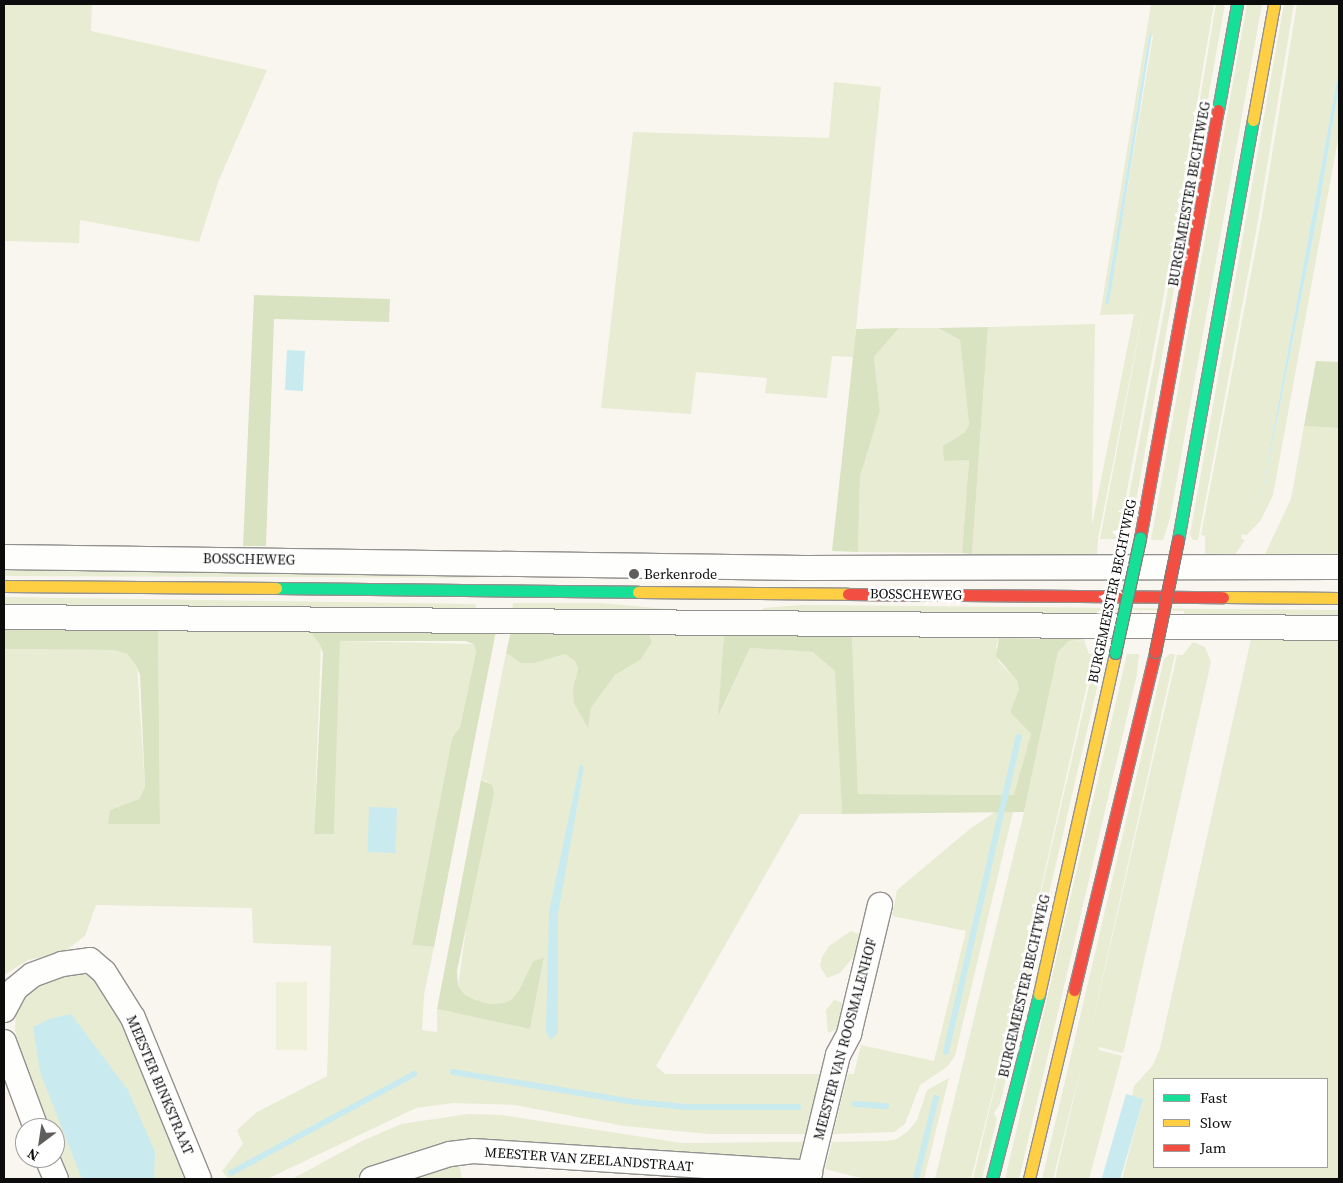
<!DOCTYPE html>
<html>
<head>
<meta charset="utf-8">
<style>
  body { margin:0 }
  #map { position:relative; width:1343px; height:1183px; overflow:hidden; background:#f9f6f0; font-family:"Source Serif 4",serif }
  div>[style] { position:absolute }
  .green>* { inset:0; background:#e7ecd2 }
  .forest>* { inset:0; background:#d9e3c1 }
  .pitch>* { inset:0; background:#eff1db; transform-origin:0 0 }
  .water>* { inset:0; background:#c9ebf0; transform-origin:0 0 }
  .stream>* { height:5.5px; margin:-2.75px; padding:0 2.75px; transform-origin:2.75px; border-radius:2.75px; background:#c9ebf0 }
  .roads { filter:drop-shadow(1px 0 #93918f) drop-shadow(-1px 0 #93918f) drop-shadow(0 1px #93918f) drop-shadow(0 -1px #93918f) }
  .street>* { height:24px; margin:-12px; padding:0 12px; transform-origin:12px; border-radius:12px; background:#fefefd }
  .fast>* { height:11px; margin:-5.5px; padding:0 5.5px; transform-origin:5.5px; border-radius:5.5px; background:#16e098 }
  .slow>* { height:11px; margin:-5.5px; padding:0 5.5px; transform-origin:5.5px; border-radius:5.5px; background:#ffcf43 }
  .jam>* { height:11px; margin:-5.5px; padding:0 5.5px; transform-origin:5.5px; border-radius:5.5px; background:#f24e42 }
  .bridges { filter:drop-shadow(1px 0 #807f7c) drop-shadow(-1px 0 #807f7c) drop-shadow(0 1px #807f7c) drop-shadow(0 -1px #807f7c) }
  .fast-bridge>* { height:11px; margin:-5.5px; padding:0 5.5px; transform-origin:5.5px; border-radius:5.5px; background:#16e098 }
  .jam-bridge>* { height:11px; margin:-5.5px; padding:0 5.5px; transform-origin:5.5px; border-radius:5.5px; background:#f24e42 }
  .dots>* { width:14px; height:14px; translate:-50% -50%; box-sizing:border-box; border:2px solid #fff; border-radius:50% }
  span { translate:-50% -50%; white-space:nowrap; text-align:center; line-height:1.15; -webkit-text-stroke:5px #fff; paint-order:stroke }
  .street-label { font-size:14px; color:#0c0c0c }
  .poi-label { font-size:14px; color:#0c0c0c }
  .left { translate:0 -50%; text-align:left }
  .frame { position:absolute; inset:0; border:5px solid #0c0c0c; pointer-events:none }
  .legend { position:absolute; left:1153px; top:1078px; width:175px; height:90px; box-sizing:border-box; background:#fff; border:1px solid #9e9e9e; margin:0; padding:6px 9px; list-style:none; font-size:15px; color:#0c0c0c }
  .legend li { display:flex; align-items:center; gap:10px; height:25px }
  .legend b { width:25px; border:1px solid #9e9e9e }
  .north { position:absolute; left:15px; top:1118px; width:50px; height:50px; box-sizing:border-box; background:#fff; border:1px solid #9e9e9e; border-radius:50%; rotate:211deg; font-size:14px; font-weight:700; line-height:20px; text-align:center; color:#0c0c0c }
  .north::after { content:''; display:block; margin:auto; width:18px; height:22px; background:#5f5e5c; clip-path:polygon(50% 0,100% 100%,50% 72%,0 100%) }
</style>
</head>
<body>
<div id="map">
  <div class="green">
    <i style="clip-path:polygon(4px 4px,92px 4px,91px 31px,267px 70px,218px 182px,199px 242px,80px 220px,79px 243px,4px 241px)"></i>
    <i style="clip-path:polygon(evenodd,1151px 4px,1214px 4px,1164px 294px,1118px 539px,1100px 539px,1147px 292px,1098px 539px,1097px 555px,972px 554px,988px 327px,1095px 324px,1092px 525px,1134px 314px,1100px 315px,1151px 4px,1149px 34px,1153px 36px,1108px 304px,1105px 304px,1149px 34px)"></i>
    <i style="clip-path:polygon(1216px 4px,1225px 4px,1133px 518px,1125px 517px,1167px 295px)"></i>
    <i style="clip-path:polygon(1247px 4px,1262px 4px,1170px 518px,1163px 540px,1151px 540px)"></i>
    <i style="clip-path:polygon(1284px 4px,1294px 4px,1258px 221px,1198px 540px,1193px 540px,1190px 535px)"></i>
    <i style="clip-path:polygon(1297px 4px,1339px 4px,1339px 68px,1259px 511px,1318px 213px,1339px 86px,1339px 134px,1273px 495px,1261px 520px,1247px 535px,1242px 534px,1241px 539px,1245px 540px,1234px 556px,1205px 556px,1205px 536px,1201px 535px,1261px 221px)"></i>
    <i style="clip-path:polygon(834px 82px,881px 87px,853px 357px,832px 356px,827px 398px,765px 393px,767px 378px,696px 372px,691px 414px,601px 408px,633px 132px,829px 138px)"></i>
    <i style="clip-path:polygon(899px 328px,938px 328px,960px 340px,969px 425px,964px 433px,969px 460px,962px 553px,858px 552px,860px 477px,880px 411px,874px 357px)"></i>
    <i style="clip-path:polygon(1304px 426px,1339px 428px,1339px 554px,1265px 554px,1291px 499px)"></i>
    <i style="clip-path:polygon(4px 563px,478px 574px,476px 578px,4px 576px)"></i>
    <i style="clip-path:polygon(4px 597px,475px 604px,476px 607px,475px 611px,4px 610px)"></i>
    <i style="clip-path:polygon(513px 603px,600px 603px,689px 611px,512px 611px)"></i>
    <i style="clip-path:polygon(801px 605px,1339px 610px,1339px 623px,1184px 621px,1184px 611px,1141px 610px,1141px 618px,1140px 610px,1103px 610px,1103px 620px,763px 613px,763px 608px)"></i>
    <i style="clip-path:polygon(158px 625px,307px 627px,321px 644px,314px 833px,334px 834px,340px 641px,474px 644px,476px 652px,460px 727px,452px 738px,412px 945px,434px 947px,424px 995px,422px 1030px,437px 1032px,437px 1009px,530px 1029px,544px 959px,533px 961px,519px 990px,511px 1000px,503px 1003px,490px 1004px,476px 1000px,465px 995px,458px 986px,487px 781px,481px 780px,506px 653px,522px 663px,535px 663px,565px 654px,575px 661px,578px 669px,573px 688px,588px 727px,591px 708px,615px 675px,640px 660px,648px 633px,724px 634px,719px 716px,750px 648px,813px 652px,825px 660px,835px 670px,838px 694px,842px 814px,800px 814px,656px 1066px,665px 1074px,824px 1074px,810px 1134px,709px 1134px,624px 1126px,515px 1105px,453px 1103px,416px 1108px,267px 1179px,228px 1179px,222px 1171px,243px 1144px,237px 1130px,257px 1112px,327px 1076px,331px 946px,253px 943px,252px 908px,96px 905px,85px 936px,64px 952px,28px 960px,4px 975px,4px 649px,114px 650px,127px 654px,137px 665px,145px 787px,139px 799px,110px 810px,160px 824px)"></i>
    <i style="clip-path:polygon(852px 635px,999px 638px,996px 646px,999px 662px,1017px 681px,1019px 689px,1010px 712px,1031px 734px,1015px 795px,858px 794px)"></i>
    <i style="clip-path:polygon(evenodd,1251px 639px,1339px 639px,1339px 1179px,1122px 1179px,1143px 1099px,1132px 1096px,1134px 1086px,1153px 1065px,1160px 1048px,1251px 639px,1154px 1079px,1327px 1079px,1327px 1167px,1154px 1167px,1154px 1079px)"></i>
    <i style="clip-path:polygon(1084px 640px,1089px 654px,1094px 654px,1007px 1038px,1092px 673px,1100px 675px,1000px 1104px,994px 1113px,997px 1119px,982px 1179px,973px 1179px,1006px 1041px,971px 1179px,935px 1179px,1024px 812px,1058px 652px,1069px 641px)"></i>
    <i style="clip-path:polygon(1193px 642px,1205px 647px,1211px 662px,1125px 1046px,1123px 1053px,1099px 1047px,1099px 1050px,1122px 1056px,1089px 1179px,1055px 1179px,1082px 1063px,1053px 1179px,1042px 1179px,1164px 659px,1169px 654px,1175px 654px,1084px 1060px,1177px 655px,1183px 655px)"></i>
    <i style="clip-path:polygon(1127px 654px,1139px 654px,1137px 674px,1019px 1179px,1005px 1179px)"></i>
    <i style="clip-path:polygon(995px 812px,1013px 812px,955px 1056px,947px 1067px,920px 1085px,905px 1124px,894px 1132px,833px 1134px,848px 1074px,854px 1074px,861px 1045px,934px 1061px,966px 931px,892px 916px,897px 890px,971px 828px)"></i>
    <i style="clip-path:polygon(851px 931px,860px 935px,856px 954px,840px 973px,827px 978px,820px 966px,822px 957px,829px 946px)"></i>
    <i style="clip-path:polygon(86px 973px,98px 978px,118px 1009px,190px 1179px,70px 1179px,55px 1142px,55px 1128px,50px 1128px,24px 1062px,15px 1030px,16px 1007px,28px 988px,62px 976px)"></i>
    <i style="clip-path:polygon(834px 1000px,841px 1002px,843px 1013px,837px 1029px,828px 1033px,826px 1010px)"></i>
    <i style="clip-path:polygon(949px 1078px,924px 1179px,865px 1179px,825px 1169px,832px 1142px,886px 1141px,897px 1139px,908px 1131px,917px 1120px,927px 1090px)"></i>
    <i style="clip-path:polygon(468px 1114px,502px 1115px,681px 1143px,808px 1142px,801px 1162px,457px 1146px,353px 1179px,292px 1179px,362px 1141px,401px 1124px)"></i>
    <i style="clip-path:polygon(459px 1163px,462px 1179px,414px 1179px,415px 1178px)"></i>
  </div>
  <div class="forest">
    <i style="clip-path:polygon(254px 295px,390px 299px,389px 322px,274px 319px,266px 546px,243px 546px)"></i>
    <i style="clip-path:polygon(988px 327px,972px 554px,962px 553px,969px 460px,944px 461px,943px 446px,964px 433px,969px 425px,960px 340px,938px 328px)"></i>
    <i style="clip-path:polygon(899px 328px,874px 357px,880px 411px,860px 477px,858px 552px,832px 551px,856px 329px)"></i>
    <i style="clip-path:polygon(1316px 361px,1339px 362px,1339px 428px,1304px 426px)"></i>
    <i style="clip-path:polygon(4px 624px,158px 625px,160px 824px,108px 824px,110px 810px,139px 799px,145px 787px,140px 675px,136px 665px,127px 654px,114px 650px,4px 649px)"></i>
    <i style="clip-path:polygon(307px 628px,496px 631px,434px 947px,412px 945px,452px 738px,460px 727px,476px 652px,474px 644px,465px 641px,340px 641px,334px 834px,314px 834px,323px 653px,320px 644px)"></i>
    <i style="clip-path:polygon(511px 631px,648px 633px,652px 642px,640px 660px,615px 675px,591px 708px,588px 728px,574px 703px,573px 688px,578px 669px,575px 661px,565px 654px,535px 663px,521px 663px,506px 653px)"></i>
    <i style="clip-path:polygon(724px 634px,852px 635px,858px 794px,1014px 795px,1031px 734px,1010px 712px,1019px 689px,1017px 681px,996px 656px,999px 638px,1086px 639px,1069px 641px,1058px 652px,1024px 812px,842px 814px,835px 671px,813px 652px,750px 648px,718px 717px)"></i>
    <i style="clip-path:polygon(481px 780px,492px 785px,494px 793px,457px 971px,458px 986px,465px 995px,476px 1000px,490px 1004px,503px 1003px,511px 1000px,519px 990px,533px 961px,544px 958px,530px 1029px,437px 1009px)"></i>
  </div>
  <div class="pitch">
    <i style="left:276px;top:982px;width:31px;height:68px"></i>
  </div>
  <div class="water">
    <i style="clip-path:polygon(1152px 33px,1111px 291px,1108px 305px,1105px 304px,1149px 35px)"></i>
    <i style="clip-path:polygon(1339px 68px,1339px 86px,1318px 213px,1259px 511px)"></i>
    <i style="left:287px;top:350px;width:18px;height:40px;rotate:3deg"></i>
    <i style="clip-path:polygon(580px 764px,584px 767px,558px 914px,558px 1032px,551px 1040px,546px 1032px,549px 912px)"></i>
    <i style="left:369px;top:807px;width:28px;height:45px;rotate:2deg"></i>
    <i style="clip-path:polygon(71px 1014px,128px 1090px,155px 1152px,154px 1178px,151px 1179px,82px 1179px,40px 1072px,33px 1027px,52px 1018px)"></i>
    <i style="left:1126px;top:1094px;width:18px;height:88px;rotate:16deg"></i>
  </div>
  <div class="stream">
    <i style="left:946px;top:1052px;width:323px;rotate:-77deg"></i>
    <i style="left:453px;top:1072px;width:184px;rotate:9.4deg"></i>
    <i style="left:635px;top:1102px;width:51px;rotate:5.6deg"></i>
    <i style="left:686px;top:1107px;width:112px"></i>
    <i style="left:855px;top:1104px;width:31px;rotate:4deg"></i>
    <i style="left:231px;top:1173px;width:208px;rotate:-28.4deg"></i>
    <i style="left:916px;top:1179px;width:83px;rotate:-76.1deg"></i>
  </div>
  <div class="roads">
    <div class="street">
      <i style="left:4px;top:557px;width:799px;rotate:0.79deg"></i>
      <i style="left:803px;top:568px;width:536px;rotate:-0.11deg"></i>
      <i style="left:4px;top:617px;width:1335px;rotate:0.47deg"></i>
      <i style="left:4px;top:1010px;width:24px;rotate:-62deg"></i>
      <i style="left:15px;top:989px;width:22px;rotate:-39deg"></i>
      <i style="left:32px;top:975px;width:32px;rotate:-20deg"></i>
      <i style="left:62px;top:964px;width:28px;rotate:-8deg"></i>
      <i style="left:90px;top:960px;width:18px;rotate:41deg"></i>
      <i style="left:104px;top:972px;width:54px;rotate:57.8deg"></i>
      <i style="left:133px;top:1018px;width:174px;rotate:67.7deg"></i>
      <i style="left:4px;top:1042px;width:92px;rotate:69.6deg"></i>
      <i style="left:47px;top:1158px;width:23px;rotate:67deg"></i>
      <i style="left:372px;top:1179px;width:82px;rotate:-17.8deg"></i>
      <i style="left:450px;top:1154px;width:23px;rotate:-7deg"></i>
      <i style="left:473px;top:1151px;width:338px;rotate:3.7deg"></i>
      <i style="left:808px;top:1179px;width:128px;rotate:-76.4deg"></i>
      <i style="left:838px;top:1055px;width:24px;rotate:-62deg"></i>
      <i style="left:849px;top:1034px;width:133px;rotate:-76.5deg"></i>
    </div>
    <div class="fast">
      <i style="left:1218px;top:110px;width:108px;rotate:-79.8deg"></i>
      <i style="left:1178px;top:540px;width:427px;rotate:-79.9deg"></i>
      <i style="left:276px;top:588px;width:362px;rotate:0.6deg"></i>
      <i style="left:992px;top:1179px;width:191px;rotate:-75.7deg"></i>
    </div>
    <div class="slow">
      <i style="left:1253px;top:120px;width:118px;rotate:-79.7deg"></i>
      <i style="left:4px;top:586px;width:272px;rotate:0.4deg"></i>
      <i style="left:638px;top:592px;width:210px;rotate:0.5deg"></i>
      <i style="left:1223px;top:597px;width:116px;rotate:0.5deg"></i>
      <i style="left:1039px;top:994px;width:349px;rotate:-77.4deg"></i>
      <i style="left:1029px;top:1179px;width:194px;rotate:-76.6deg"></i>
    </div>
    <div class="jam">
      <i style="left:1140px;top:538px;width:435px;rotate:-79.7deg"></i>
      <i style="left:848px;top:594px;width:375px;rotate:0.5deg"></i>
      <i style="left:1074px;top:990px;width:348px;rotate:-76.5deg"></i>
    </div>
  </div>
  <div class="bridges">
    <div class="fast-bridge">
      <i style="left:1115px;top:653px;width:118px;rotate:-77.7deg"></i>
    </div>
    <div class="jam-bridge">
      <i style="left:1155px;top:652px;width:114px;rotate:-78.4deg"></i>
    </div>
  </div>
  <div class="dots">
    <i style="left:634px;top:574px;background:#5f5e5c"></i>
  </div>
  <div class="street-label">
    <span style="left:1189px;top:194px;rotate:-80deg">BURGEMEESTER BECHTWEG</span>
    <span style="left:249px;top:559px;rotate:1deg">BOSSCHEWEG</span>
    <span style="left:1112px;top:591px;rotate:-78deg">BURGEMEESTER BECHTWEG</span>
    <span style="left:916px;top:594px;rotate:1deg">BOSSCHEWEG</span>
    <span style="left:1024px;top:986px;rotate:-77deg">BURGEMEESTER BECHTWEG</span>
    <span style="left:845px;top:1039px;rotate:-75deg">MEESTER VAN ROOSMALENHOF</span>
    <span style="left:160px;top:1085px;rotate:67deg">MEESTER BINKSTRAAT</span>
    <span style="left:589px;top:1159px;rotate:4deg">MEESTER VAN ZEELANDSTRAAT</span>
  </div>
  <div class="poi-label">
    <span class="left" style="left:644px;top:574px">Berkenrode</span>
  </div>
  <div class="frame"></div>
  <ul class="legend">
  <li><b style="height:6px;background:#16e098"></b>Fast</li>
  <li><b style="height:6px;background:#ffcf43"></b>Slow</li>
  <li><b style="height:6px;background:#f24e42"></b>Jam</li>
  </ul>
  <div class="north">N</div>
</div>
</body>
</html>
